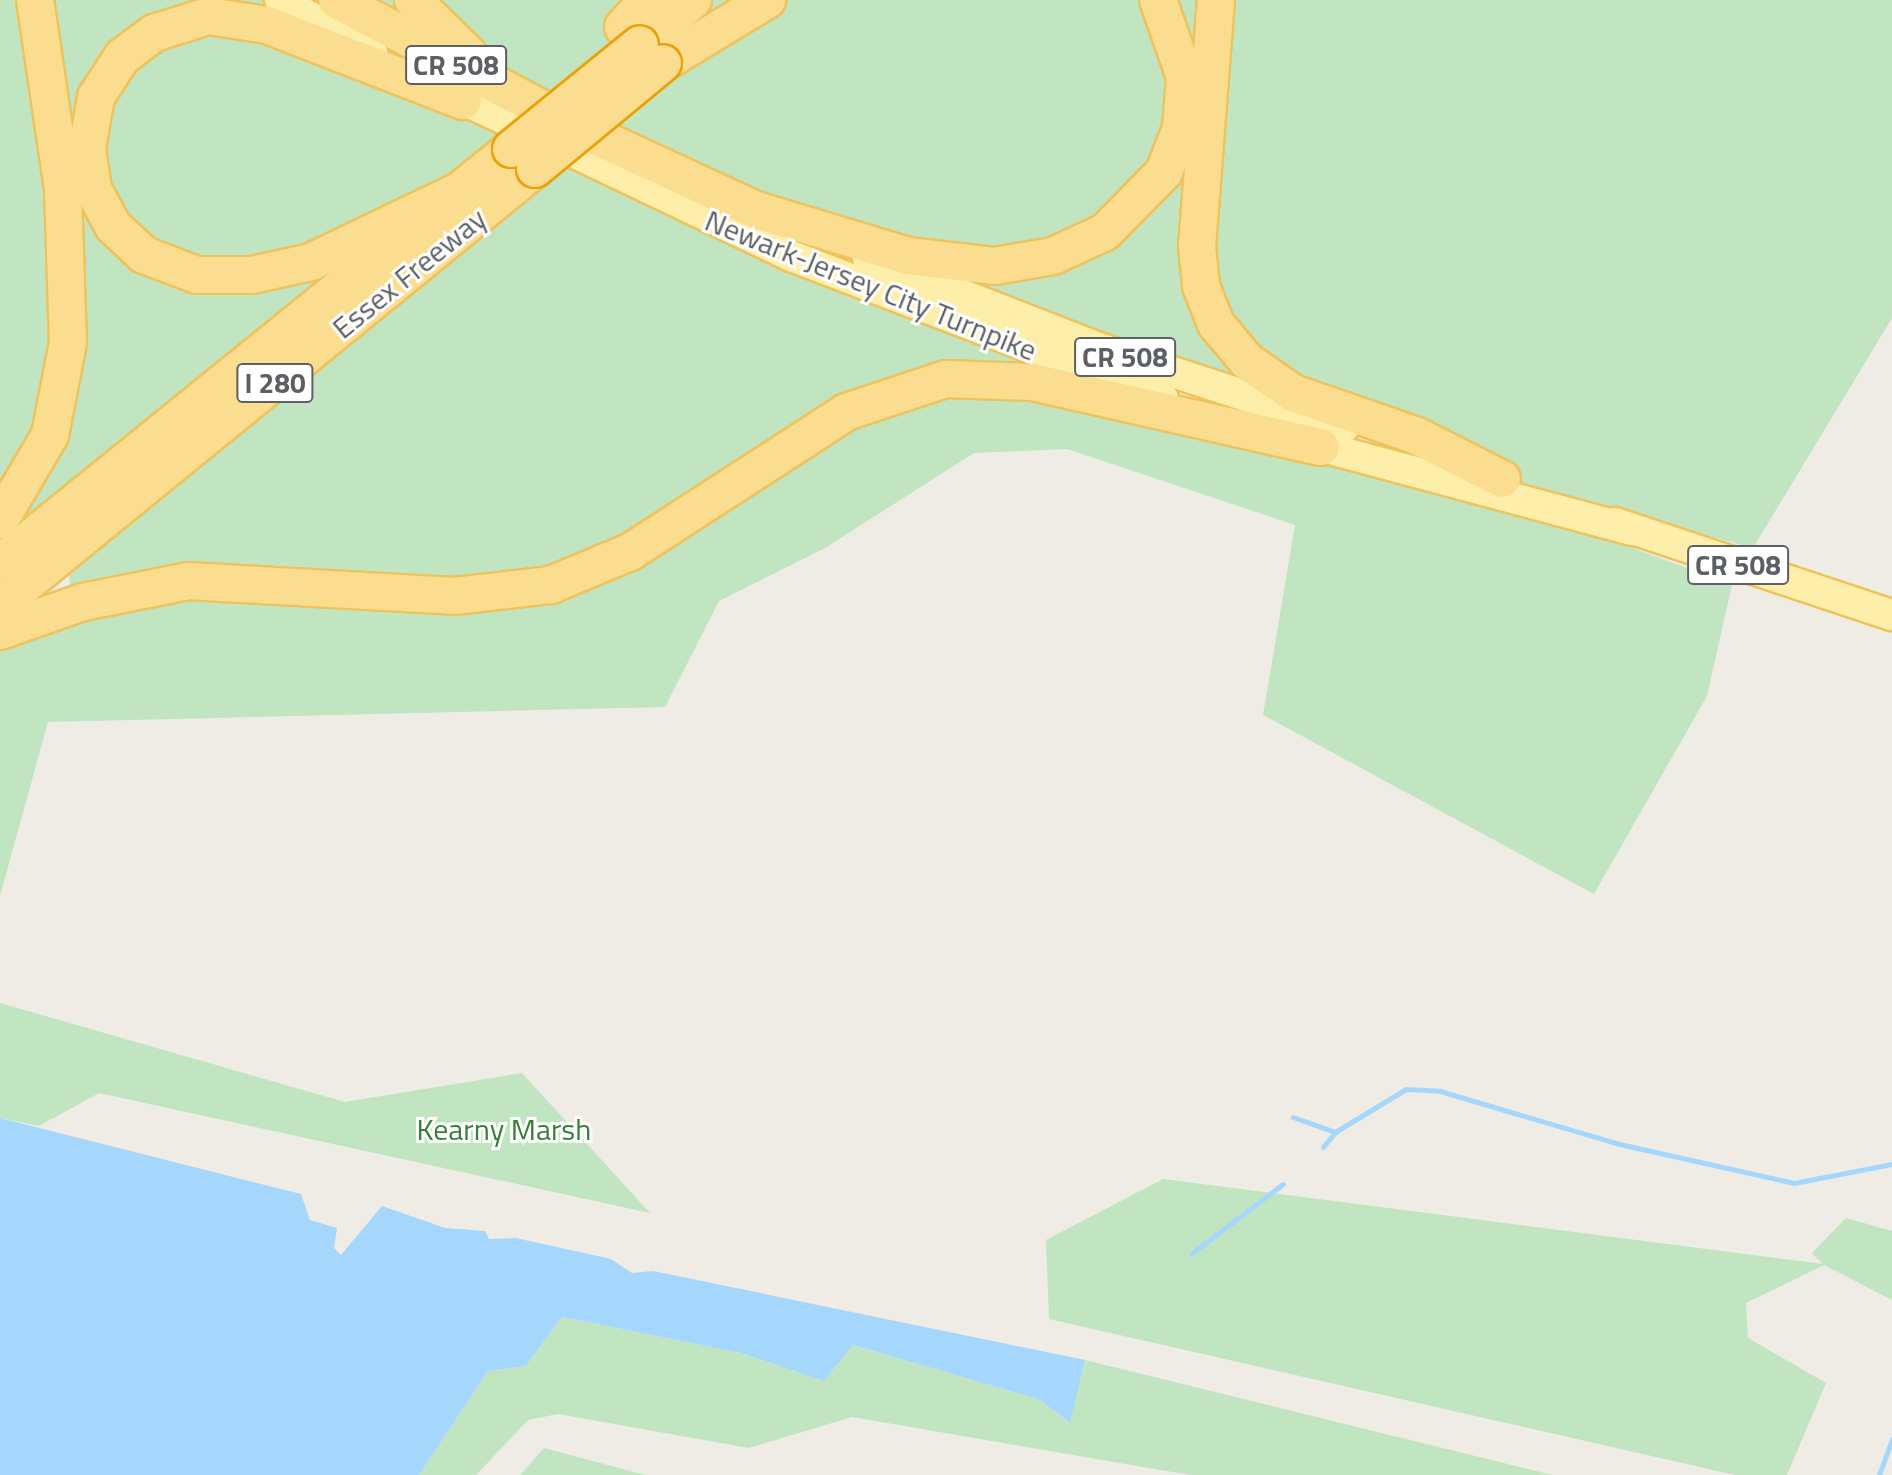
<!DOCTYPE html>
<html>
<head>
<meta charset="utf-8">
<style>
  body { margin:0 }
  #map { position:relative; width:1892px; height:1475px; overflow:hidden; background:#eeece4; font-family:"Titillium Web",sans-serif }
  div>[style] { position:absolute }
  .green>* { inset:0; background:#c1e5c1 }
  .water>* { inset:0; background:#a5d7fd }
  .stream>* { height:5px; margin:-2.5px; padding:0 2.5px; transform-origin:2.5px; border-radius:2.5px; background:#a5d7fd }
  .roads { filter:drop-shadow(2px 0 #eec35d) drop-shadow(-2px 0 #eec35d) drop-shadow(0 2px #eec35d) drop-shadow(0 -2px #eec35d) }
  .primary>* { height:30px; margin:-15px; padding:0 15px; transform-origin:15px; border-radius:15px; background:#fdeeaa }
  .highway>* { height:36px; margin:-18px; padding:0 18px; transform-origin:18px; border-radius:18px; background:#fadd8f }
  .bridges { filter:drop-shadow(2px 0 #eba106) drop-shadow(-2px 0 #eba106) drop-shadow(0 2px #eba106) drop-shadow(0 -2px #eba106) }
  .highway-bridge>* { height:36px; margin:-18px; padding:0 18px; transform-origin:18px; border-radius:18px; background:#fadd8f }
  span { translate:-50% -50%; white-space:nowrap; text-align:center; line-height:1.15; -webkit-text-stroke:6px #fff; paint-order:stroke }
  .shield-label span { padding:2px 6px; background:#fff; border:2px solid; border-radius:6px; -webkit-text-stroke-width:0 }
  .shield-label { font-size:28px; color:#5c5f64; font-weight:700 }
  .street-label { font-size:30px; color:#5c5f64 }
  .park-label { font-size:30px; color:#368139 }
</style>
</head>
<body>
<div id="map">
  <div class="green">
    <i style="clip-path:polygon(0 0,280px 0,417px 77px,1021px 347px,1013px 379px,1499px 498px,1732px 585px,1707px 696px,1594px 894px,1263px 715px,1295px 525px,1067px 449px,974px 453px,825px 548px,719px 601px,665px 707px,48px 722px,0 896px,0 631px,72px 605px,67px 553px,0 536px)"></i>
    <i style="clip-path:polygon(337px 0,1892px 0,1892px 318px,1753px 548px,1502px 479px,1102px 349px)"></i>
    <i style="clip-path:polygon(0 1003px,345px 1102px,522px 1073px,650px 1213px,99px 1093px,39px 1126px,0 1118px)"></i>
    <i style="clip-path:polygon(1163px 1179px,1823px 1264px,1812px 1253px,1846px 1218px,1892px 1231px,1892px 1300px,1824px 1265px,1746px 1303px,1748px 1338px,1826px 1383px,1787px 1475px,1735px 1475px,1049px 1319px,1046px 1240px)"></i>
    <i style="clip-path:polygon(562px 1317px,741px 1353px,824px 1381px,853px 1345px,1038px 1399px,1069px 1423px,1085px 1360px,1552px 1475px,1190px 1475px,852px 1417px,749px 1448px,558px 1414px,528px 1420px,476px 1475px,419px 1475px,488px 1371px,526px 1366px)"></i>
    <i style="clip-path:polygon(544px 1448px,645px 1475px,520px 1475px)"></i>
  </div>
  <div class="water">
    <i style="clip-path:polygon(0 1118px,301px 1194px,310px 1220px,337px 1228px,334px 1248px,341px 1255px,382px 1206px,445px 1228px,485px 1231px,489px 1239px,516px 1238px,611px 1259px,632px 1273px,653px 1271px,1085px 1360px,1070px 1423px,1038px 1399px,853px 1345px,824px 1381px,741px 1353px,562px 1317px,526px 1366px,488px 1371px,419px 1475px,0 1475px)"></i>
  </div>
  <div class="stream">
    <i style="left:1293px;top:1117px;width:45px;rotate:19.7deg"></i>
    <i style="left:1335px;top:1132px;width:83px;rotate:-31.2deg"></i>
    <i style="left:1406px;top:1089px;width:34px;rotate:3deg"></i>
    <i style="left:1440px;top:1091px;width:183px;rotate:16.5deg"></i>
    <i style="left:1615px;top:1143px;width:183px;rotate:12.6deg"></i>
    <i style="left:1794px;top:1183px;width:100px;rotate:-11deg"></i>
    <i style="left:1323px;top:1147px;width:19px;rotate:-51deg"></i>
    <i style="left:1192px;top:1253px;width:114px;rotate:-37.2deg"></i>
    <i style="left:1879px;top:1475px;width:38px;rotate:-70deg"></i>
  </div>
  <div class="roads">
    <div class="primary">
      <i style="left:280px;top:0;width:106px;rotate:29.5deg"></i>
      <i style="left:443px;top:90px;width:386px;rotate:25.5deg"></i>
      <i style="left:791px;top:256px;width:398px;rotate:20.9deg"></i>
      <i style="left:868px;top:258px;width:251px;rotate:21.3deg"></i>
      <i style="left:1102px;top:349px;width:254px;rotate:18.1deg"></i>
      <i style="left:1300px;top:441px;width:345px;rotate:15deg"></i>
      <i style="left:1615px;top:523px;width:292px;rotate:18.4deg"></i>
    </div>
    <div class="highway">
      <i style="left:337px;top:0;width:271px;rotate:28deg"></i>
      <i style="left:576px;top:127px;width:198px;rotate:24.8deg"></i>
      <i style="left:756px;top:210px;width:159px;rotate:16.8deg"></i>
      <i style="left:908px;top:256px;width:88px;rotate:6.6deg"></i>
      <i style="left:995px;top:266px;width:59px;rotate:-9.8deg"></i>
      <i style="left:1053px;top:256px;width:57px;rotate:-24.8deg"></i>
      <i style="left:1105px;top:232px;width:84px;rotate:-45.5deg"></i>
      <i style="left:1164px;top:172px;width:47px;rotate:-68.9deg"></i>
      <i style="left:1181px;top:128px;width:51px;rotate:-85.5deg"></i>
      <i style="left:1185px;top:77px;width:82px;rotate:-109.3deg"></i>
      <i style="left:413px;top:0;width:78px;rotate:44.5deg"></i>
      <i style="left:1216px;top:0;width:246px;rotate:94.4deg"></i>
      <i style="left:1197px;top:245px;width:41px;rotate:84.4deg"></i>
      <i style="left:1201px;top:286px;width:41px;rotate:68.5deg"></i>
      <i style="left:1216px;top:324px;width:48px;rotate:50deg"></i>
      <i style="left:1247px;top:361px;width:56px;rotate:34.8deg"></i>
      <i style="left:1293px;top:393px;width:131px;rotate:19.1deg"></i>
      <i style="left:1417px;top:436px;width:95px;rotate:26.8deg"></i>
      <i style="left:623px;top:27px;width:36px;rotate:-48deg"></i>
      <i style="left:640px;top:44px;width:69px;rotate:-39.7deg"></i>
      <i style="left:663px;top:63px;width:122px;rotate:-31.2deg"></i>
      <i style="left:461px;top:190px;width:166px;rotate:154.4deg"></i>
      <i style="left:311px;top:262px;width:60px;rotate:167.6deg"></i>
      <i style="left:252px;top:275px;width:55px;rotate:180deg"></i>
      <i style="left:197px;top:275px;width:57px;rotate:-159.3deg"></i>
      <i style="left:144px;top:255px;width:42px;rotate:-136.9deg"></i>
      <i style="left:113px;top:226px;width:42px;rotate:-118.4deg"></i>
      <i style="left:93px;top:189px;width:40px;rotate:-98.5deg"></i>
      <i style="left:87px;top:149px;width:53px;rotate:-80.2deg"></i>
      <i style="left:96px;top:97px;width:48px;rotate:-57deg"></i>
      <i style="left:122px;top:57px;width:40px;rotate:-37deg"></i>
      <i style="left:154px;top:33px;width:57px;rotate:-17.5deg"></i>
      <i style="left:208px;top:16px;width:60px;rotate:8.7deg"></i>
      <i style="left:267px;top:25px;width:210px;rotate:21.2deg"></i>
      <i style="left:0;top:520px;width:99px;rotate:-59.5deg"></i>
      <i style="left:50px;top:435px;width:95px;rotate:-79deg"></i>
      <i style="left:68px;top:342px;width:153px;rotate:-91.9deg"></i>
      <i style="left:63px;top:189px;width:191px;rotate:-98.4deg"></i>
      <i style="left:0;top:563px;width:658px;rotate:-39.01deg"></i>
      <i style="left:0;top:605px;width:690px;rotate:-39.18deg"></i>
      <i style="left:0;top:631px;width:88px;rotate:-19.3deg"></i>
      <i style="left:83px;top:602px;width:107px;rotate:-11.3deg"></i>
      <i style="left:188px;top:581px;width:266px;rotate:3.2deg"></i>
      <i style="left:454px;top:596px;width:98px;rotate:-6.5deg"></i>
      <i style="left:551px;top:585px;width:86px;rotate:-22.7deg"></i>
      <i style="left:630px;top:552px;width:257px;rotate:-32.9deg"></i>
      <i style="left:846px;top:412px;width:105px;rotate:-18.3deg"></i>
      <i style="left:946px;top:379px;width:86px;rotate:2deg"></i>
      <i style="left:1032px;top:382px;width:296px;rotate:12.7deg"></i>
    </div>
  </div>
  <div class="bridges">
    <div class="highway-bridge">
      <i style="left:511px;top:149px;width:166px;rotate:-39.1deg"></i>
      <i style="left:535px;top:169px;width:166px;rotate:-39.6deg"></i>
    </div>
  </div>
  <div class="shield-label">
    <span style="left:456px;top:65px">CR 508</span>
    <span style="left:1125px;top:357px">CR 508</span>
    <span style="left:275px;top:383px">I 280</span>
    <span style="left:1738px;top:565px">CR 508</span>
  </div>
  <div class="street-label">
    <span style="left:409px;top:273px;rotate:-39deg">Essex Freeway</span>
    <span style="left:871px;top:285px;rotate:22deg">Newark-Jersey City Turnpike</span>
  </div>
  <div class="park-label">
    <span style="left:504px;top:1129px">Kearny Marsh</span>
  </div>
</div>
</body>
</html>
